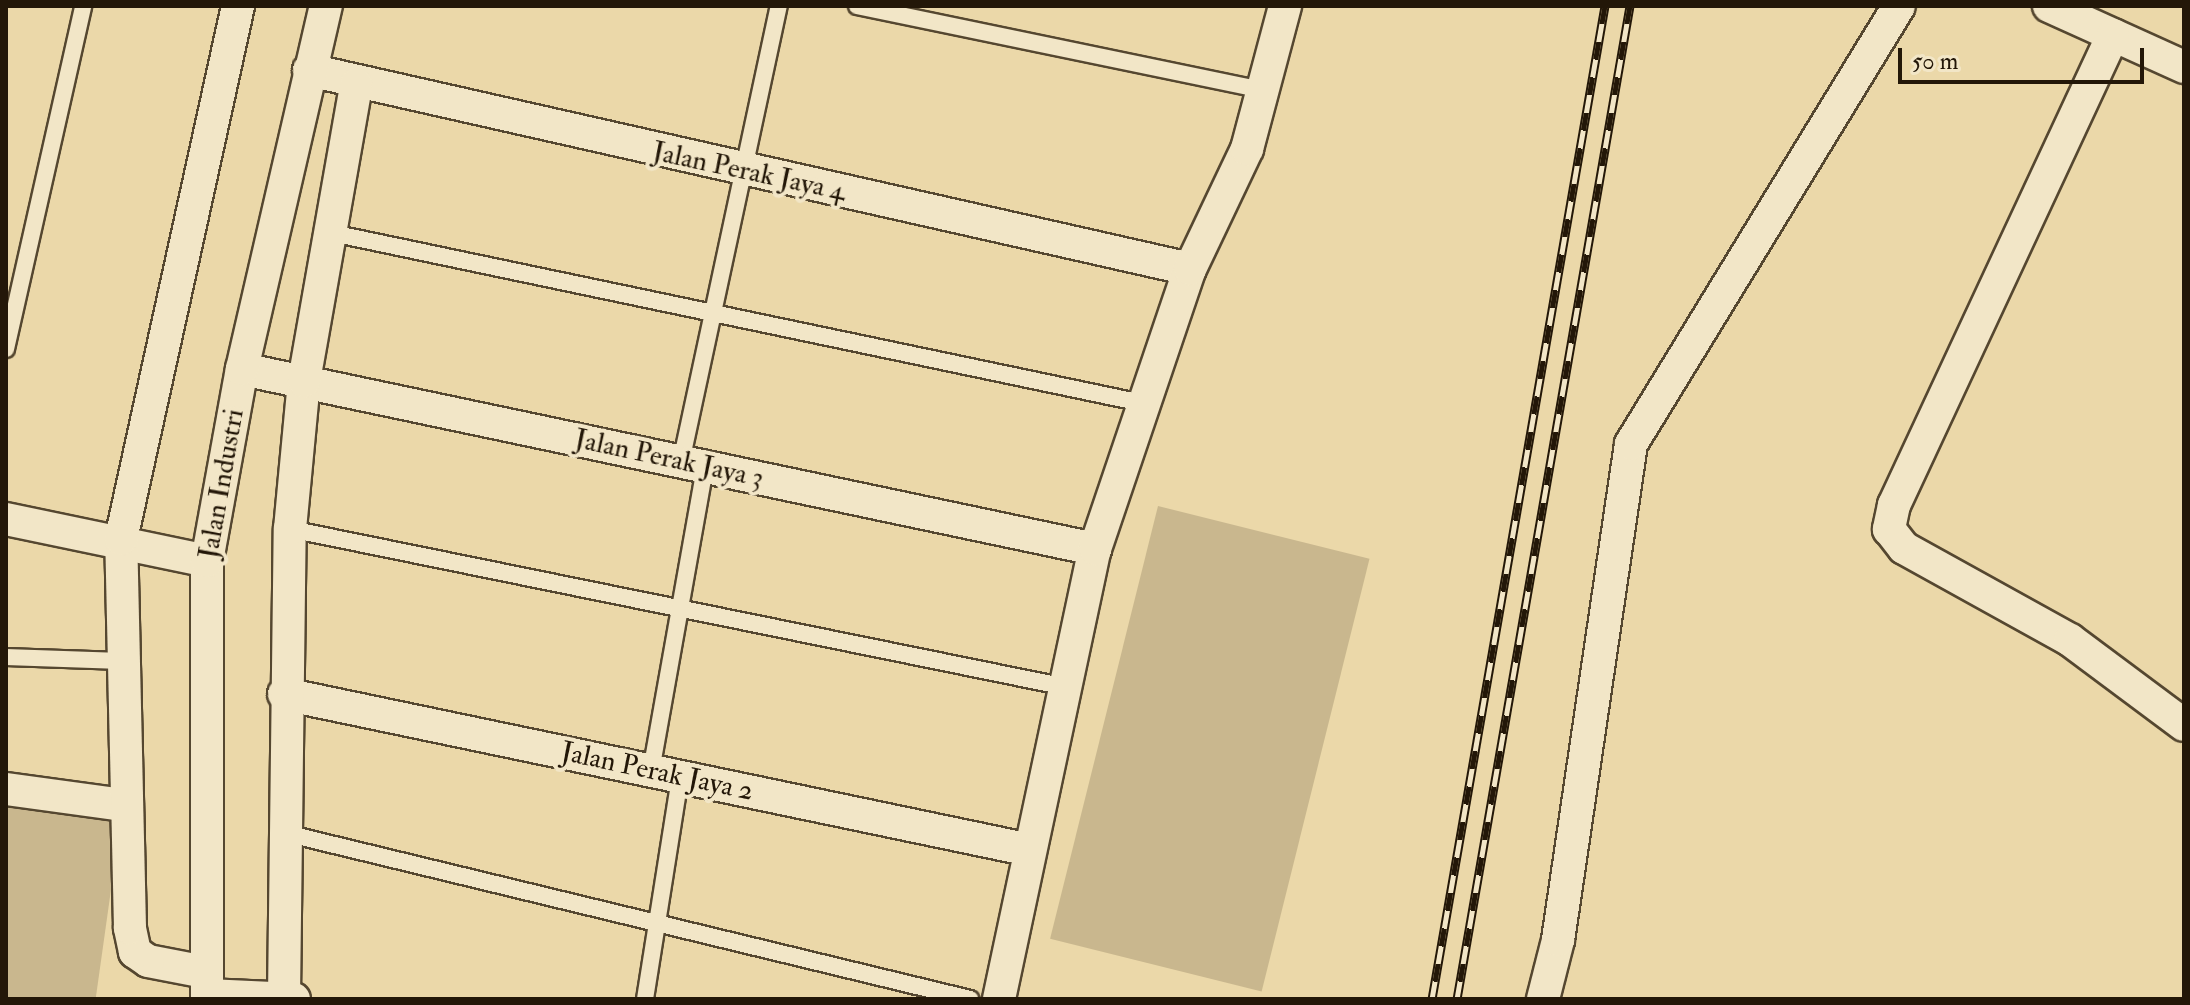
<!DOCTYPE html>
<html>
<head>
<meta charset="utf-8">
<style>
  body { margin:0 }
  #map { position:relative; width:2190px; height:1005px; overflow:hidden; background:#ebd8a9; font-family:"IM FELL Double Pica",serif }
  div>[style] { position:absolute }
  .green>* { inset:0; background:#c9b78e; transform-origin:0 0 }
  .roads { filter:drop-shadow(2px 0 #554730) drop-shadow(-2px 0 #554730) drop-shadow(0 2px #554730) drop-shadow(0 -2px #554730) }
  .lane>* { height:16px; margin:-8px; padding:0 8px; transform-origin:8px; border-radius:8px; background:#f2e6c7 }
  .street>* { height:32px; margin:-16px; padding:0 16px; transform-origin:16px; border-radius:16px; background:#f2e6c7 }
  .rail>* { height:9px; margin-top:-4.5px; transform-origin:0; background:repeating-linear-gradient(90deg,#f2e6c7 0 18px,#231708 0 36px); box-sizing:border-box; border-block:2px solid #231708 }
  span { translate:-50% -50%; white-space:nowrap; text-align:center; line-height:1.15; -webkit-text-stroke:8px #f2e6c7; paint-order:stroke }
  .street-label { font-size:28px; color:#231708 }
  .frame { position:absolute; inset:0; border:8px solid #231708; pointer-events:none }
  .scale { position:absolute; left:1898px; top:48px; width:246px; height:36px; box-sizing:border-box; border:4px solid #231708; border-top:0; padding-left:10px; font-size:24px; line-height:28px; white-space:nowrap; color:#231708; -webkit-text-stroke:6px #f2e6c7; paint-order:stroke }
</style>
</head>
<body>
<div id="map">
  <div class="green">
    <i style="left:1158px;top:506px;width:218px;height:446px;rotate:14deg"></i>
    <i style="left:6px;top:789px;width:118px;height:210px;rotate:8deg"></i>
  </div>
  <div class="roads">
    <div class="lane">
      <i style="left:857px;top:6px;width:416px;rotate:11.7deg"></i>
      <i style="left:327px;top:232px;width:833px;rotate:11.85deg"></i>
      <i style="left:6px;top:349px;width:352px;rotate:-77.3deg"></i>
      <i style="left:681px;top:462px;width:466px;rotate:-77.9deg"></i>
      <i style="left:290px;top:529px;width:787px;rotate:11.51deg"></i>
      <i style="left:6px;top:657px;width:115px;rotate:2deg"></i>
      <i style="left:651px;top:771px;width:309px;rotate:-79.9deg"></i>
      <i style="left:285px;top:833px;width:705px;rotate:13.62deg"></i>
      <i style="left:645px;top:999px;width:225px;rotate:-81deg"></i>
    </div>
    <div class="street">
      <i style="left:2049px;top:6px;width:148px;rotate:24.3deg"></i>
      <i style="left:2113px;top:35px;width:519px;rotate:114.98deg"></i>
      <i style="left:1894px;top:505px;width:25px;rotate:102deg"></i>
      <i style="left:1889px;top:529px;width:24px;rotate:52deg"></i>
      <i style="left:1904px;top:548px;width:190px;rotate:29deg"></i>
      <i style="left:2070px;top:640px;width:142px;rotate:36.7deg"></i>
      <i style="left:309px;top:70px;width:903px;rotate:12.73deg"></i>
      <i style="left:242px;top:369px;width:872px;rotate:11.92deg"></i>
      <i style="left:6px;top:519px;width:205px;rotate:11.8deg"></i>
      <i style="left:284px;top:694px;width:762px;rotate:11.81deg"></i>
      <i style="left:6px;top:789px;width:118px;rotate:7.8deg"></i>
      <i style="left:205px;top:972px;width:58px;rotate:-169.1deg"></i>
      <i style="left:148px;top:961px;width:16px;rotate:-145deg"></i>
      <i style="left:135px;top:952px;width:25px;rotate:-102deg"></i>
      <i style="left:130px;top:928px;width:389px;rotate:-91.3deg"></i>
      <i style="left:121px;top:539px;width:546px;rotate:-77.62deg"></i>
      <i style="left:207px;top:995px;width:87px;rotate:2.6deg"></i>
      <i style="left:284px;top:997px;width:468px;rotate:-89.3deg"></i>
      <i style="left:290px;top:529px;width:149px;rotate:-84.6deg"></i>
      <i style="left:304px;top:381px;width:301px;rotate:-80deg"></i>
      <i style="left:207px;top:999px;width:438px;rotate:-90deg"></i>
      <i style="left:207px;top:561px;width:195px;rotate:-79.7deg"></i>
      <i style="left:242px;top:369px;width:373px;rotate:-77deg"></i>
      <i style="left:999px;top:999px;width:460px;rotate:-78deg"></i>
      <i style="left:1095px;top:549px;width:296px;rotate:-71.3deg"></i>
      <i style="left:1190px;top:269px;width:133px;rotate:-64.6deg"></i>
      <i style="left:1247px;top:149px;width:148px;rotate:-75.1deg"></i>
      <i style="left:1543px;top:999px;width:61px;rotate:-75.7deg"></i>
      <i style="left:1558px;top:940px;width:501px;rotate:-81.63deg"></i>
      <i style="left:1631px;top:444px;width:513px;rotate:-58.54deg"></i>
    </div>
  </div>
  <div class="rail">
    <i style="left:1432px;top:999px;width:1008px;rotate:-80.12deg"></i>
    <i style="left:1457px;top:999px;width:1008px;rotate:-80.12deg"></i>
  </div>
  <div class="street-label">
    <span style="left:749px;top:172px;rotate:12deg">Jalan Perak Jaya 4</span>
    <span style="left:669px;top:459px;rotate:12deg">Jalan Perak Jaya 3</span>
    <span style="left:222px;top:484px;rotate:-80deg">Jalan Industri</span>
    <span style="left:657px;top:772px;rotate:12deg">Jalan Perak Jaya 2</span>
  </div>
  <div class="frame"></div>
  <div class="scale">50 m</div>
</div>
</body>
</html>
